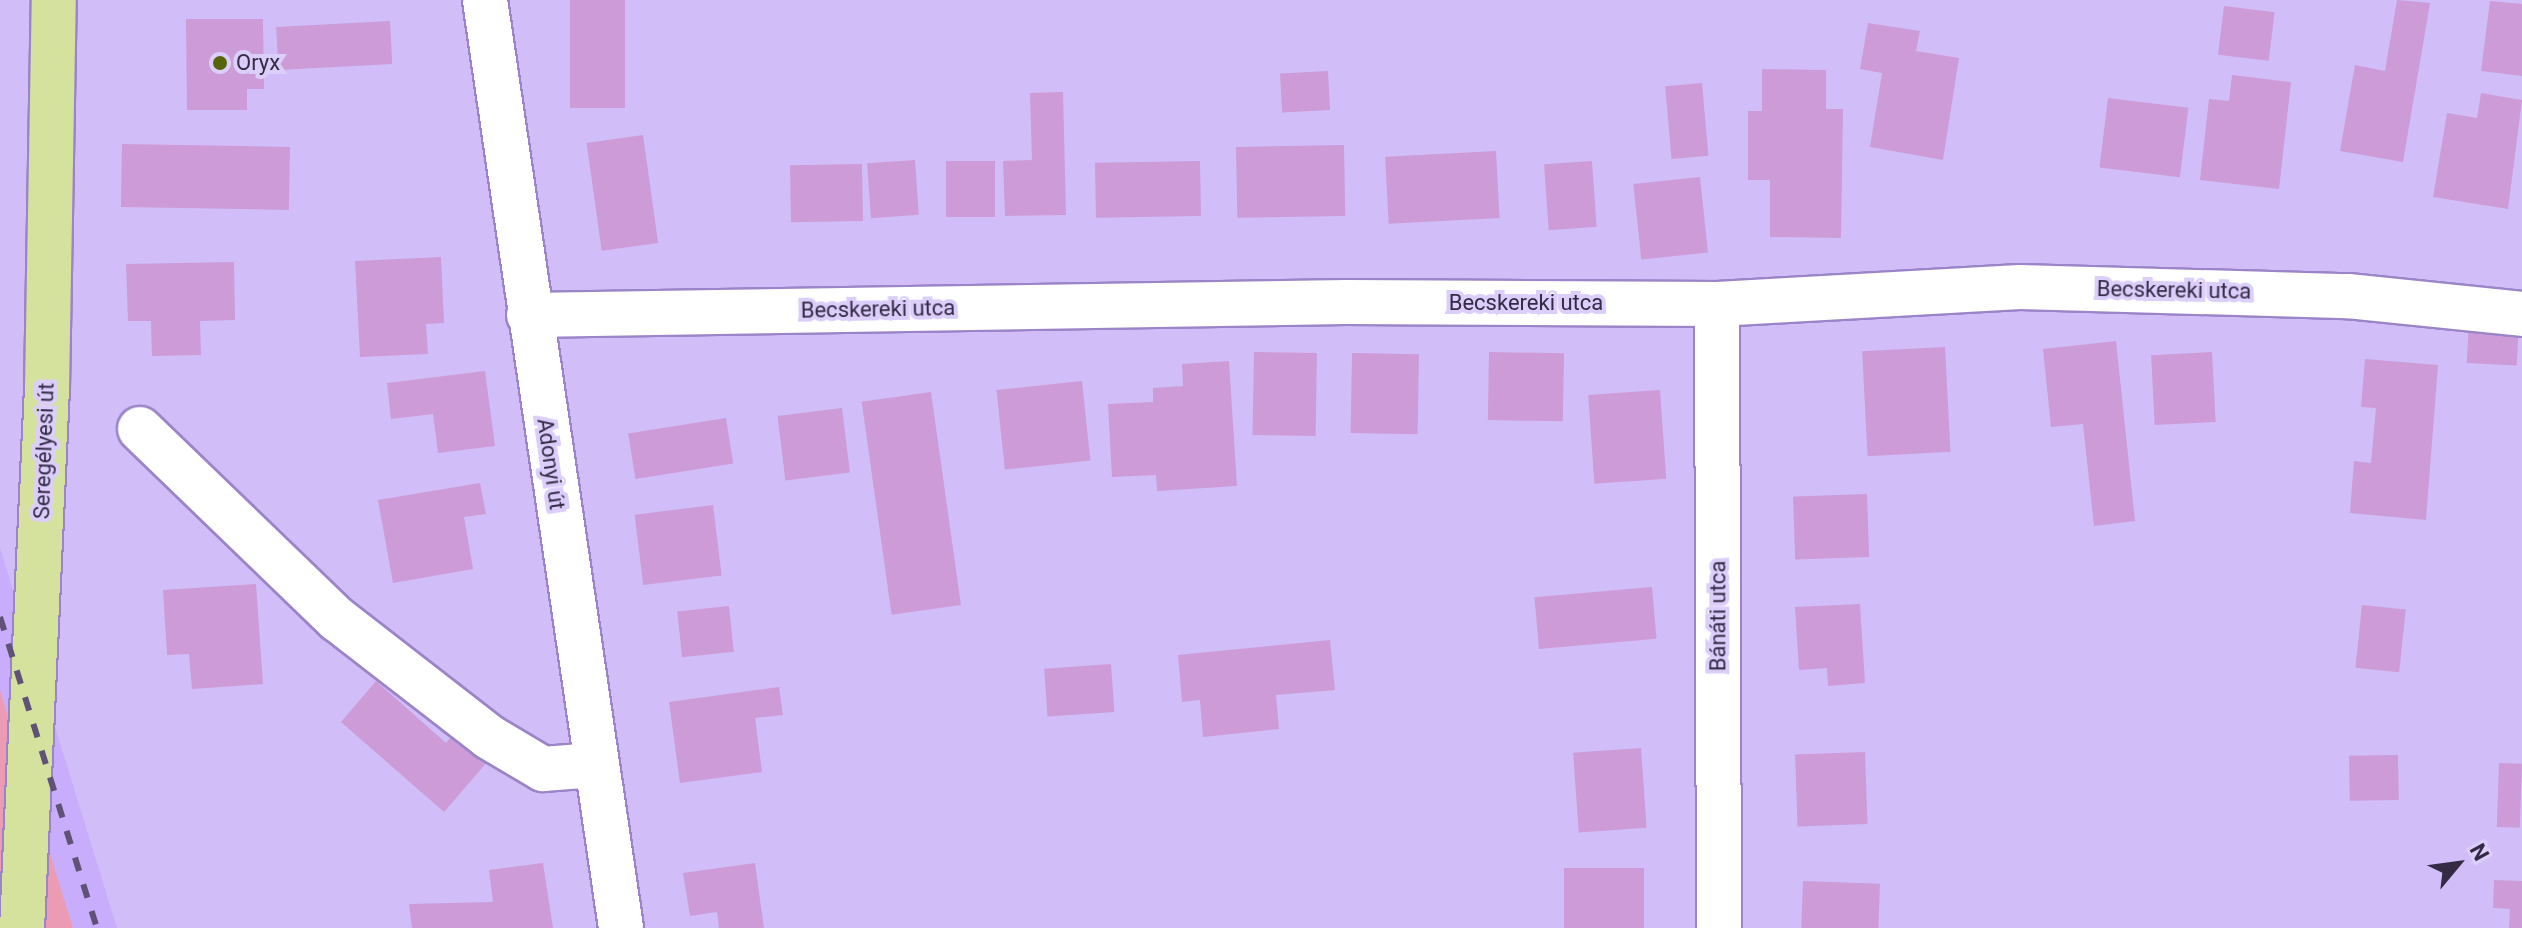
<!DOCTYPE html>
<html>
<head>
<meta charset="utf-8">
<style>
  body { margin:0 }
  #map { position:relative; width:2522px; height:928px; overflow:hidden; background:#d1bef8; font-family:Roboto,sans-serif }
  div>[style] { position:absolute }
  .built>* { inset:0; background:#c7adfb }
  .green>* { inset:0; background:#eb9cb4 }
  .building>* { inset:0; background:#cc9bd8; transform-origin:0 0 }
  .roads { filter:drop-shadow(2px 0 #9b84c7) drop-shadow(-2px 0 #9b84c7) drop-shadow(0 2px #9b84c7) drop-shadow(0 -2px #9b84c7) }
  .minor>* { height:44px; margin:-22px; padding:0 22px; transform-origin:22px; border-radius:22px; background:#fff }
  .major>* { height:44px; margin:-22px; padding:0 22px; transform-origin:22px; border-radius:22px; background:#d4e29d }
  .rail>* { height:6px; margin-top:-3px; transform-origin:0; background:repeating-linear-gradient(90deg,#5f5276 0 14px,transparent 0 28px) }
  .dots>* { width:22px; height:22px; translate:-50% -50%; box-sizing:border-box; border:4px solid #dccefa; border-radius:50% }
  span { translate:-50% -50%; white-space:nowrap; text-align:center; line-height:1.15; -webkit-text-stroke:8px #dccefa; paint-order:stroke }
  .poi-label { font-size:22px; color:#342a46 }
  .left { translate:0 -50%; text-align:left }
  .street-label { font-size:22px; color:#342a46 }
  .north { position:absolute; left:2418px; top:824px; width:80px; height:80px; -webkit-text-stroke:6px #dccefa; paint-order:stroke; rotate:61deg; font-size:22px; font-weight:700; line-height:32px; text-align:center; color:#342a46 }
  .north::after { content:''; display:block; margin:auto; width:28px; height:36px; background:#342a46; clip-path:polygon(50% 0,100% 100%,50% 72%,0 100%) }
</style>
</head>
<body>
<div id="map">
  <div class="built">
    <i style="clip-path:polygon(0 548px,117px 928px,73px 928px,0 690px)"></i>
  </div>
  <div class="green">
    <i style="clip-path:polygon(0 690px,73px 928px,0 928px)"></i>
  </div>
  <div class="building">
    <i style="left:570px;top:0;width:55px;height:108px"></i>
    <i style="clip-path:polygon(2397px 0,2430px 3px,2403px 162px,2340px 151px,2355px 65px,2385px 71px)"></i>
    <i style="clip-path:polygon(2490px 1px,2522px 4px,2522px 76px,2481px 71px)"></i>
    <i style="left:2224px;top:6px;width:51px;height:49px;rotate:7deg"></i>
    <i style="clip-path:polygon(186px 19px,263px 19px,264px 89px,247px 89px,247px 110px,187px 110px)"></i>
    <i style="left:390px;top:21px;width:43px;height:114px;rotate:87deg"></i>
    <i style="clip-path:polygon(1868px 23px,1920px 31px,1916px 51px,1959px 58px,1943px 160px,1870px 147px,1882px 73px,1860px 69px)"></i>
    <i style="clip-path:polygon(1762px 69px,1826px 70px,1826px 109px,1843px 109px,1841px 238px,1770px 237px,1770px 180px,1748px 180px,1748px 111px,1762px 111px)"></i>
    <i style="left:1328px;top:71px;width:39px;height:48px;rotate:87deg"></i>
    <i style="clip-path:polygon(2232px 75px,2291px 82px,2279px 189px,2200px 180px,2209px 99px,2229px 101px)"></i>
    <i style="left:1702px;top:83px;width:73px;height:37px;rotate:85deg"></i>
    <i style="clip-path:polygon(1063px 92px,1066px 215px,1005px 216px,1003px 161px,1032px 160px,1030px 93px)"></i>
    <i style="clip-path:polygon(2481px 93px,2522px 100px,2508px 209px,2433px 197px,2447px 113px,2477px 118px)"></i>
    <i style="left:2108px;top:98px;width:81px;height:70px;rotate:7deg"></i>
    <i style="left:643px;top:135px;width:109px;height:57px;rotate:82deg"></i>
    <i style="left:122px;top:144px;width:168px;height:63px;rotate:1deg"></i>
    <i style="left:1344px;top:145px;width:71px;height:108px;rotate:89deg"></i>
    <i style="left:1496px;top:151px;width:67px;height:111px;rotate:87deg"></i>
    <i style="left:915px;top:160px;width:55px;height:48px;rotate:86deg"></i>
    <i style="left:995px;top:161px;width:56px;height:49px;rotate:90deg"></i>
    <i style="left:1200px;top:161px;width:55px;height:105px;rotate:89deg"></i>
    <i style="left:1592px;top:161px;width:66px;height:48px;rotate:86deg"></i>
    <i style="left:862px;top:164px;width:57px;height:72px;rotate:89deg"></i>
    <i style="left:1700px;top:177px;width:76px;height:67px;rotate:84deg"></i>
    <i style="clip-path:polygon(441px 257px,444px 323px,426px 324px,428px 354px,360px 357px,355px 261px)"></i>
    <i style="clip-path:polygon(234px 262px,235px 320px,200px 321px,201px 355px,152px 356px,151px 321px,128px 321px,126px 264px)"></i>
    <i style="left:2469px;top:320px;width:50px;height:43px;rotate:3deg"></i>
    <i style="clip-path:polygon(2116px 341px,2135px 521px,2094px 526px,2083px 424px,2051px 427px,2043px 349px)"></i>
    <i style="left:1945px;top:347px;width:105px;height:83px;rotate:87deg"></i>
    <i style="left:1254px;top:352px;width:63px;height:83px;rotate:1deg"></i>
    <i style="left:1489px;top:352px;width:75px;height:68px;rotate:1deg"></i>
    <i style="left:2212px;top:352px;width:70px;height:61px;rotate:87deg"></i>
    <i style="left:1352px;top:353px;width:67px;height:80px;rotate:1deg"></i>
    <i style="clip-path:polygon(2365px 359px,2438px 365px,2426px 520px,2350px 513px,2354px 461px,2371px 463px,2376px 408px,2361px 407px)"></i>
    <i style="clip-path:polygon(1229px 361px,1237px 486px,1157px 491px,1156px 475px,1112px 477px,1108px 404px,1153px 402px,1153px 388px,1183px 386px,1182px 364px)"></i>
    <i style="clip-path:polygon(485px 371px,495px 446px,438px 453px,433px 414px,391px 419px,387px 383px)"></i>
    <i style="left:1082px;top:381px;width:80px;height:86px;rotate:84deg"></i>
    <i style="left:1660px;top:390px;width:89px;height:72px;rotate:86deg"></i>
    <i style="left:931px;top:392px;width:215px;height:70px;rotate:82deg"></i>
    <i style="left:842px;top:408px;width:65px;height:65px;rotate:83deg"></i>
    <i style="left:726px;top:418px;width:46px;height:99px;rotate:81deg"></i>
    <i style="clip-path:polygon(480px 483px,486px 514px,464px 517px,473px 569px,393px 583px,378px 500px)"></i>
    <i style="left:1867px;top:494px;width:63px;height:74px;rotate:88deg"></i>
    <i style="left:713px;top:505px;width:71px;height:79px;rotate:83deg"></i>
    <i style="clip-path:polygon(256px 584px,263px 684px,192px 689px,189px 654px,167px 655px,163px 590px)"></i>
    <i style="left:1652px;top:587px;width:52px;height:118px;rotate:85deg"></i>
    <i style="clip-path:polygon(1860px 604px,1865px 683px,1828px 686px,1827px 668px,1799px 670px,1795px 607px)"></i>
    <i style="left:2362px;top:605px;width:44px;height:63px;rotate:6deg"></i>
    <i style="left:729px;top:606px;width:46px;height:52px;rotate:84deg"></i>
    <i style="clip-path:polygon(1330px 640px,1335px 690px,1276px 695px,1279px 729px,1203px 737px,1200px 700px,1182px 702px,1178px 655px)"></i>
    <i style="left:1111px;top:664px;width:48px;height:67px;rotate:86deg"></i>
    <i style="clip-path:polygon(376px 681px,446px 743px,455px 732px,488px 761px,444px 812px,341px 722px)"></i>
    <i style="clip-path:polygon(779px 687px,783px 715px,755px 718px,762px 772px,680px 783px,669px 702px)"></i>
    <i style="left:1641px;top:748px;width:80px;height:68px;rotate:86deg"></i>
    <i style="left:1865px;top:752px;width:72px;height:70px;rotate:88deg"></i>
    <i style="left:2398px;top:755px;width:45px;height:49px;rotate:89deg"></i>
    <i style="left:2499px;top:763px;width:23px;height:64px;rotate:2deg"></i>
    <i style="clip-path:polygon(543px 863px,553px 928px,412px 928px,409px 904px,493px 902px,489px 870px)"></i>
    <i style="clip-path:polygon(755px 863px,764px 928px,719px 928px,717px 912px,690px 916px,683px 873px)"></i>
    <i style="left:1564px;top:868px;width:80px;height:60px"></i>
    <i style="clip-path:polygon(2494px 880px,2522px 881px,2522px 928px,2509px 928px,2510px 909px,2493px 908px)"></i>
    <i style="left:1803px;top:881px;width:77px;height:47px;rotate:2deg"></i>
  </div>
  <div class="roads">
    <div class="minor">
      <i style="left:485px;top:0;width:938px;rotate:81.66deg"></i>
      <i style="left:1717px;top:304px;width:624px;rotate:89.82deg"></i>
      <i style="left:529px;top:315px;width:817px;rotate:-0.91deg"></i>
      <i style="left:1346px;top:302px;width:371px;rotate:0.3deg"></i>
      <i style="left:1717px;top:304px;width:303px;rotate:-3.2deg"></i>
      <i style="left:2020px;top:287px;width:328px;rotate:1.6deg"></i>
      <i style="left:2348px;top:296px;width:175px;rotate:5.9deg"></i>
      <i style="left:140px;top:429px;width:274px;rotate:44deg"></i>
      <i style="left:337px;top:619px;width:192px;rotate:37.8deg"></i>
      <i style="left:489px;top:737px;width:63px;rotate:30.7deg"></i>
      <i style="left:543px;top:769px;width:52px;rotate:-4.4deg"></i>
    </div>
    <div class="major">
      <i style="left:22px;top:928px;width:541px;rotate:-87.35deg"></i>
      <i style="left:47px;top:388px;width:388px;rotate:-89deg"></i>
    </div>
  </div>
  <div class="rail">
    <i style="left:0;top:617px;width:326px;rotate:72.7deg"></i>
  </div>
  <div class="dots">
    <i style="left:220px;top:63px;background:#56650b"></i>
  </div>
  <div class="poi-label">
    <span class="left" style="left:236px;top:63px">Oryx</span>
  </div>
  <div class="street-label">
    <span style="left:2174px;top:290px;rotate:1deg">Becskereki utca</span>
    <span style="left:1526px;top:303px">Becskereki utca</span>
    <span style="left:878px;top:309px;rotate:-1deg">Becskereki utca</span>
    <span style="left:44px;top:451px;rotate:-88deg">Seregélyesi út</span>
    <span style="left:551px;top:464px;rotate:82deg">Adonyi út</span>
    <span style="left:1718px;top:616px;rotate:-90deg">Bánáti utca</span>
  </div>
  <div class="north">N</div>
</div>
</body>
</html>
